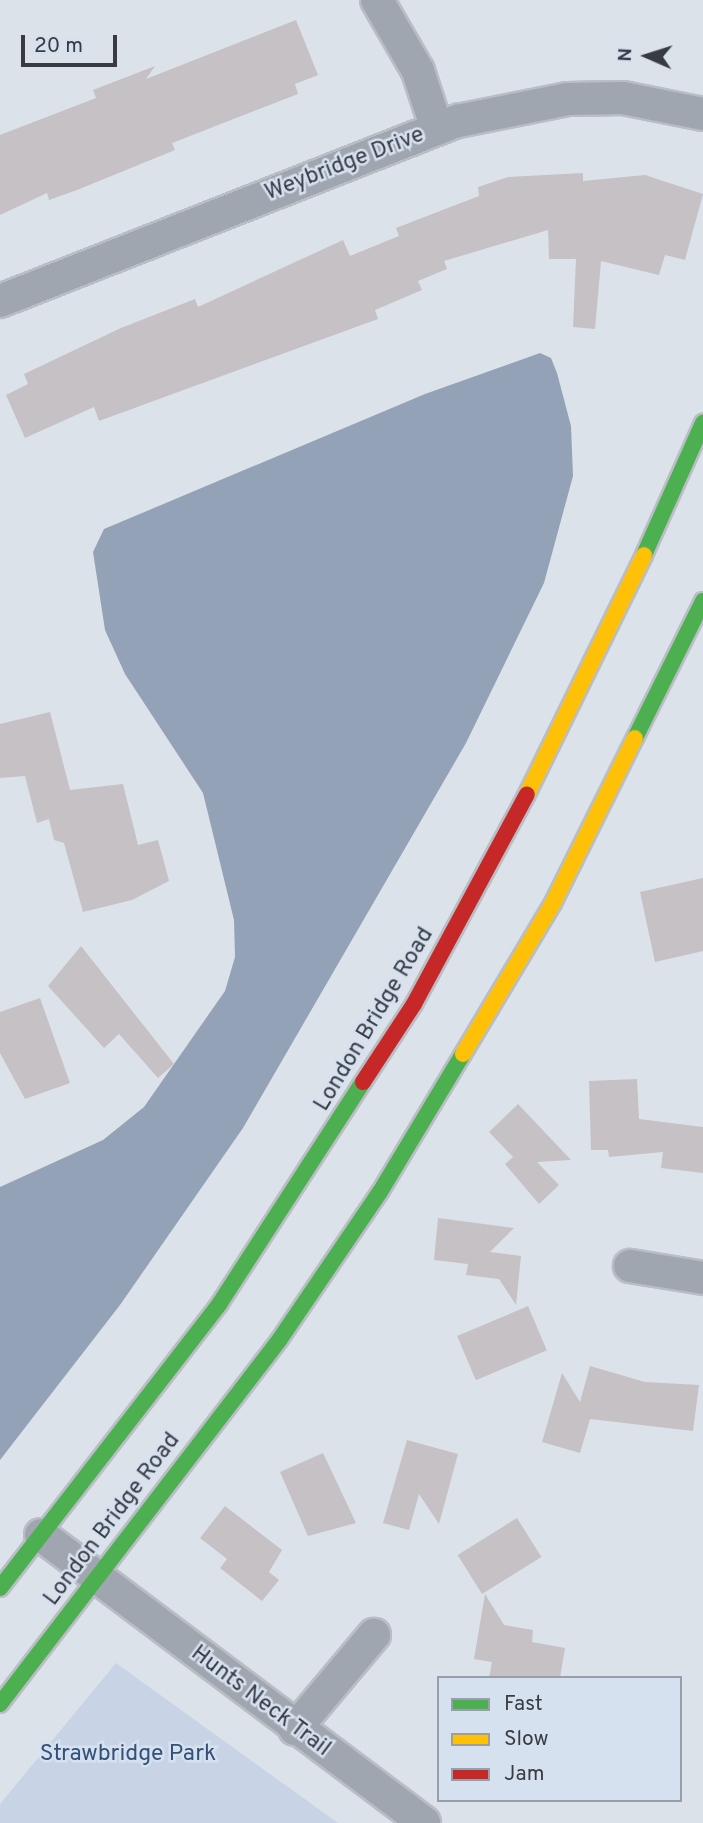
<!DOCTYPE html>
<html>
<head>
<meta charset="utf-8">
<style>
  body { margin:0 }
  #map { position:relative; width:703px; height:1823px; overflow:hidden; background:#dce2ea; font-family:Overpass,sans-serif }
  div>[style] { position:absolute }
  .green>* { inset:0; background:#c8d4e5 }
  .water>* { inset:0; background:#93a2b6 }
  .building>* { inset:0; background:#c5c1c4; transform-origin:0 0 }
  .roads { filter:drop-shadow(2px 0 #b9bdc4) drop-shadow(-2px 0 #b9bdc4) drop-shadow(0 2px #b9bdc4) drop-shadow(0 -2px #b9bdc4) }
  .street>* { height:32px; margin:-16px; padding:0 16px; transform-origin:16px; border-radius:16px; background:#a0a6af }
  .fast>* { height:16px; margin:-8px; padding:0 8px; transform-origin:8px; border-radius:8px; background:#4caf50 }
  .slow>* { height:16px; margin:-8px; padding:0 8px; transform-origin:8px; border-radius:8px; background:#ffc107 }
  .jam>* { height:16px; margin:-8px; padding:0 8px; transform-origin:8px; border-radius:8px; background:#c62828 }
  span { translate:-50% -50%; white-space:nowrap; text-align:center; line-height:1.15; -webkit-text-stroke:5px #d6e1f0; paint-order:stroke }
  .street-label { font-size:23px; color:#383c42 }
  .park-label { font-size:23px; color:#355178 }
  .legend { position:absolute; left:437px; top:1676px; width:245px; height:126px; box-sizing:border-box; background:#d6e1f0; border:2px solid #979faa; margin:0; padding:9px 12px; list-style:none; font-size:21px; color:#383c42 }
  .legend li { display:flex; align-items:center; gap:14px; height:35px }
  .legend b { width:35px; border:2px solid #979faa }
  .north { position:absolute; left:612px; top:21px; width:70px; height:70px; -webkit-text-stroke:5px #d6e1f0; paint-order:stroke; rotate:273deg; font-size:19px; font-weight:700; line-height:28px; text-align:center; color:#383c42 }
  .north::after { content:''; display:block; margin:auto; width:24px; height:32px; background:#383c42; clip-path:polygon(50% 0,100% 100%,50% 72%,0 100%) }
  .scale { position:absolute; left:21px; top:35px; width:96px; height:32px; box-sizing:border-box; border:4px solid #383c42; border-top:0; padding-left:9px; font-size:21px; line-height:24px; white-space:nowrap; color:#383c42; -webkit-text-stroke:5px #d6e1f0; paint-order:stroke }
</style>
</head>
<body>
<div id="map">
  <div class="green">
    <i style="clip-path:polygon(116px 1663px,338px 1823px,0 1823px,0 1804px)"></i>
  </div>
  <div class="water">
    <i style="clip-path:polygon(540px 353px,551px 358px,557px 373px,571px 426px,573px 476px,544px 583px,466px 743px,243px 1128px,120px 1305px,0 1460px,0 1187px,103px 1140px,144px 1107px,225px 991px,235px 957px,234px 920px,203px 793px,125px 674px,105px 630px,93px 552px,104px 529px,425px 394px)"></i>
  </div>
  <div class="building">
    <i style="clip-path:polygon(296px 20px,318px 75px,295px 84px,298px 94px,172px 143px,175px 150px,77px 190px,49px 200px,47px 193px,0 215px,0 135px,96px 98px,93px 90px,155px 66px,146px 79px)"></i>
    <i style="clip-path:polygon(583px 173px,583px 181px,645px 175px,703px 194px,685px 260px,665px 255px,659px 275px,601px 261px,595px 329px,573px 327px,576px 259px,549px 259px,548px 230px,444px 261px,447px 269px,418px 281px,422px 290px,375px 310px,378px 319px,99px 421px,94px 407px,25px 438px,6px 395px,28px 384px,24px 374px,121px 328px,195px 299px,198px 307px,343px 240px,350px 256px,399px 236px,396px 228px,479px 196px,478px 187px,508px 177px)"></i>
    <i style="clip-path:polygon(50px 712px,70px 790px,123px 784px,138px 845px,158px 840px,169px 881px,132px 900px,83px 912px,64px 843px,54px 840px,49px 819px,37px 823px,25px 776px,0 778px,0 724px)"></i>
    <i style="clip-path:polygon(703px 878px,703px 951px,655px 962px,640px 892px)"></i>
    <i style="clip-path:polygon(81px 946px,174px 1064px,158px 1078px,119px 1034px,104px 1048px,48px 986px)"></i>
    <i style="clip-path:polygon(40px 998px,70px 1083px,25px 1099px,0 1053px,0 1012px)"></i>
    <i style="clip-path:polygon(637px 1079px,639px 1119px,703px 1127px,703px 1173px,661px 1168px,663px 1152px,609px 1157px,608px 1150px,591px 1150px,589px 1081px)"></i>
    <i style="clip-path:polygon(518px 1104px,571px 1160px,537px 1162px,559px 1185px,539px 1204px,505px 1164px,513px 1157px,489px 1132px)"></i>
    <i style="clip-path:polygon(438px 1218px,514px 1228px,490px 1252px,521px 1256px,516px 1305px,499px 1279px,466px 1275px,468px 1264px,434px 1260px)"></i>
    <i style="left:528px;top:1306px;width:48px;height:77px;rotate:67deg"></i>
    <i style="clip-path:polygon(590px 1366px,645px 1382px,699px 1385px,693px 1431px,590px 1419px,580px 1453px,542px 1442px,562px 1373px,580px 1402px)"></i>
    <i style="clip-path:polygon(407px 1440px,458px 1454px,439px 1524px,419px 1494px,409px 1530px,383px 1523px)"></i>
    <i style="clip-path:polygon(323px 1453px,356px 1523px,308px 1536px,280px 1472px)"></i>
    <i style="clip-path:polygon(225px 1506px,282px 1550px,269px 1572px,279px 1580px,262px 1601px,220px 1568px,227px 1559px,200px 1538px)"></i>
    <i style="left:517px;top:1518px;width:46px;height:70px;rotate:58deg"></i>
    <i style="clip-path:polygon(485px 1594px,504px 1625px,533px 1630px,532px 1642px,565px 1648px,560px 1678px,489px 1678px,492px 1662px,474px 1659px)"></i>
  </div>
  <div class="roads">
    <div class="street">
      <i style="left:377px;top:0;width:82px;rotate:60deg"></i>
      <i style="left:418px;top:71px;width:61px;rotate:71.9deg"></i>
      <i style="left:0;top:301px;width:492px;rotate:-21.5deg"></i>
      <i style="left:458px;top:121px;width:112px;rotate:-11.3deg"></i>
      <i style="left:568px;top:99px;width:55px;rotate:-1deg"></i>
      <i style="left:623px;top:98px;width:82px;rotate:11.3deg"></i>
      <i style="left:630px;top:1266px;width:74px;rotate:9.3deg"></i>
      <i style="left:41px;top:1535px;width:479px;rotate:36.9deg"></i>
      <i style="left:295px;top:1729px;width:123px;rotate:-50deg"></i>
    </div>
    <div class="fast">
      <i style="left:644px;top:555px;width:145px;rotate:-65.9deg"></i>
      <i style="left:635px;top:738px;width:153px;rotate:-63.6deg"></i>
      <i style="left:0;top:1588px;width:360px;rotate:-52.3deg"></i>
      <i style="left:220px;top:1303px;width:263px;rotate:-57.1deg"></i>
      <i style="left:0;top:1704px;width:460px;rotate:-52.5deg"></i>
      <i style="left:280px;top:1339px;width:178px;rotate:-55.8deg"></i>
      <i style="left:380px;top:1192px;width:161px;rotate:-59deg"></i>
    </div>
    <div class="slow">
      <i style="left:527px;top:794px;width:266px;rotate:-63.9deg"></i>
      <i style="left:463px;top:1054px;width:176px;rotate:-59.2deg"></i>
      <i style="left:553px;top:903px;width:184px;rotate:-63.6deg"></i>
    </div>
    <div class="jam">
      <i style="left:363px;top:1082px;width:93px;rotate:-56.8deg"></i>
      <i style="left:414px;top:1004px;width:238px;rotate:-61.7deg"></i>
    </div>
  </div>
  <div class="street-label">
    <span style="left:345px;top:165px;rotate:-21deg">Weybridge Drive</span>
    <span style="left:375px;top:1020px;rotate:-59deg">London Bridge Road</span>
    <span style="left:113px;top:1520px;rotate:-53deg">London Bridge Road</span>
    <span style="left:260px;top:1702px;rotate:37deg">Hunts Neck Trail</span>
  </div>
  <div class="park-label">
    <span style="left:128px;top:1755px">Strawbridge Park</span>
  </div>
  <ul class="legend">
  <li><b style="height:9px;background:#4caf50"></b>Fast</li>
  <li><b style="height:9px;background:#ffc107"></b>Slow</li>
  <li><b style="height:9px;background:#c62828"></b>Jam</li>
  </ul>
  <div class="north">N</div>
  <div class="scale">20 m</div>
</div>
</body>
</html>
